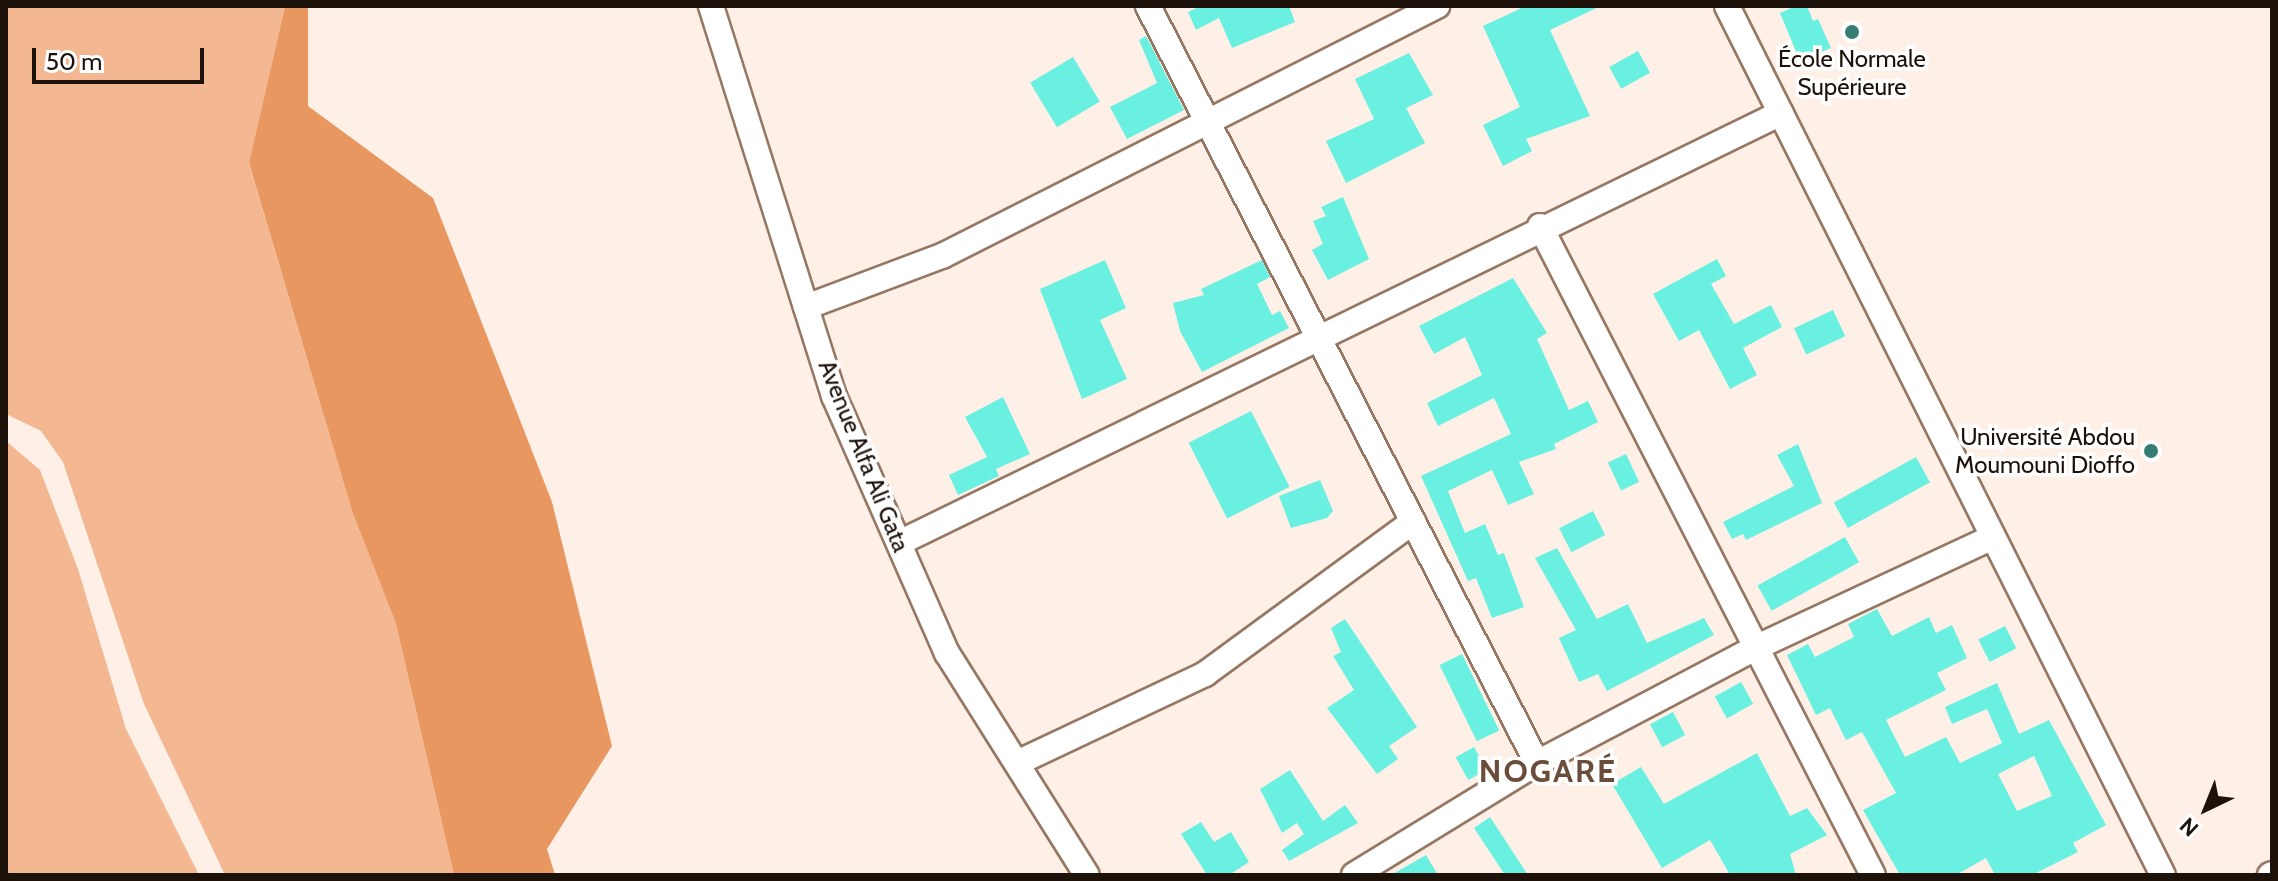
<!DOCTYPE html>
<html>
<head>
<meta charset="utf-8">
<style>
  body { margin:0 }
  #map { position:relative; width:2278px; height:881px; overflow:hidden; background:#fef0e7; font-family:Cabin,sans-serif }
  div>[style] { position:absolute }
  .green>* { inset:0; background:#f3b892 }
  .water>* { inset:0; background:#e7975f }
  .building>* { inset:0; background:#69f0e0; transform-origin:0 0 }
  .roads { filter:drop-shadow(2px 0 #957763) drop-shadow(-2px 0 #957763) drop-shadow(0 2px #957763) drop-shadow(0 -2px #957763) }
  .minor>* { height:24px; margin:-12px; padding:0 12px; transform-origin:12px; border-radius:12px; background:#fff }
  .dots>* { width:22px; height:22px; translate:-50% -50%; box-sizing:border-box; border:4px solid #fff; border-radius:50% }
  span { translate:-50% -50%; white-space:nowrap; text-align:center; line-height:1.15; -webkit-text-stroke:7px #fff; paint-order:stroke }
  .poi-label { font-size:24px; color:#1d120a }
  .right { translate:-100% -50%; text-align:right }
  .street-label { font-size:24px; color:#1d120a }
  .district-label { font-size:32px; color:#694d3a; font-weight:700; letter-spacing:2px }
  .frame { position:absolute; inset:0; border:8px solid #1d120a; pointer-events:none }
  .north { position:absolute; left:2166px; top:769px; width:80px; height:80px; -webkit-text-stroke:6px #fff; paint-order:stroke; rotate:223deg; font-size:22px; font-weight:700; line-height:32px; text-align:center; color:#1d120a }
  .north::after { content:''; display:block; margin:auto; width:28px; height:36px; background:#1d120a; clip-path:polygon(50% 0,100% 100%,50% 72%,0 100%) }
  .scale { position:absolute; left:32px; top:48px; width:172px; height:36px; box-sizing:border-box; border:4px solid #1d120a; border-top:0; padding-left:10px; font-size:24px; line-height:28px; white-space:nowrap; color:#1d120a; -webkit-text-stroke:6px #fff; paint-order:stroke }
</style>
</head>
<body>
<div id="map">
  <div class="green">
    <i style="clip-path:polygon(6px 6px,285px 6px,249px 164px,352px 511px,396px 624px,454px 875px,225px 875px,144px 704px,63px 462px,41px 431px,6px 414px)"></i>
    <i style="clip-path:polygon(6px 441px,40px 470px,78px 569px,126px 729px,199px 875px,6px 875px)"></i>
  </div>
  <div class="water">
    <i style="clip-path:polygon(285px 6px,308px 6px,308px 106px,433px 198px,552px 502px,612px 746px,547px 849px,555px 875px,454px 875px,396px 624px,352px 511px,249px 163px)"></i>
  </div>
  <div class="building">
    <i style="clip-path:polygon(1201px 6px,1289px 6px,1295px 22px,1232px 48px,1219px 18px,1196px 30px,1188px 12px)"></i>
    <i style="clip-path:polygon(1526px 6px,1601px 6px,1550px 30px,1590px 116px,1526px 139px,1532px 151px,1503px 166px,1483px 125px,1520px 107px,1483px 26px)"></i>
    <i style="clip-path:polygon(1796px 6px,1807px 6px,1813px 21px,1818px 19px,1831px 48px,1800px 61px,1780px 13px)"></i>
    <i style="clip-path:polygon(1146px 36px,1184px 110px,1127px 139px,1110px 107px,1157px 83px,1139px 40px)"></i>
    <i style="left:1638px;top:51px;width:25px;height:33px;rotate:61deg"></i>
    <i style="clip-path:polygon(1409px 53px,1433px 95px,1406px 108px,1425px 143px,1346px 183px,1326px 141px,1374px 119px,1355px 79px)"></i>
    <i style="left:1073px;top:57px;width:52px;height:50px;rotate:59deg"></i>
    <i style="clip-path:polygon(1343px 197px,1369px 259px,1328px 280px,1312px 250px,1323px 244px,1313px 221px,1326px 216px,1321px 207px)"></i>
    <i style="clip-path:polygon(1717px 259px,1726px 276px,1711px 284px,1734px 324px,1771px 305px,1782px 327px,1743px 348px,1757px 375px,1730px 389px,1699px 330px,1679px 341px,1653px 294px)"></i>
    <i style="clip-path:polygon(1105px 260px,1126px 308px,1100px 320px,1127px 379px,1082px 399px,1040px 289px)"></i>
    <i style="clip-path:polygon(1262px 260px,1270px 277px,1257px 284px,1272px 315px,1280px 311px,1289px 328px,1202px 372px,1180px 331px,1173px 303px,1204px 295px,1201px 289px)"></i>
    <i style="clip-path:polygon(1513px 278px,1547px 333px,1537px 339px,1569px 410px,1588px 401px,1598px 422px,1554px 444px,1556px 449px,1519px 462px,1534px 494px,1508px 505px,1492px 470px,1448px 491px,1465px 533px,1485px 524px,1498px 555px,1504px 553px,1524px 607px,1492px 618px,1476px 578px,1468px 581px,1421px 476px,1511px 434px,1494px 398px,1438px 426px,1427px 403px,1482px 375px,1465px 337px,1434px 354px,1419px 326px)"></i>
    <i style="left:1833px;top:310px;width:29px;height:43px;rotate:65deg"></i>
    <i style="clip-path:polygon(1003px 397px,1030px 454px,996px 469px,999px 476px,958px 495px,949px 475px,987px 457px,965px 417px)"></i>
    <i style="left:1251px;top:411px;width:85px;height:70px;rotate:63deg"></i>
    <i style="clip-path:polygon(1798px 444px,1822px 503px,1746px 540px,1743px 534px,1732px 539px,1723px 522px,1794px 486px,1777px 455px)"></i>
    <i style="left:1626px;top:454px;width:31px;height:20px;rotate:65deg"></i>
    <i style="left:1916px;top:457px;width:29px;height:94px;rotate:61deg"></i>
    <i style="clip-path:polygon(1320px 480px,1333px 511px,1327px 518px,1291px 528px,1279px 496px)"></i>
    <i style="left:1593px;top:511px;width:27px;height:38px;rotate:63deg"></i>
    <i style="left:1845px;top:537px;width:29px;height:100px;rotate:61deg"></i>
    <i style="clip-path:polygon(1557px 548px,1597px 619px,1628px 604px,1647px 643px,1704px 618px,1714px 635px,1607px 691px,1598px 674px,1579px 682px,1559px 638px,1576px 630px,1535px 558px)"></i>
    <i style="clip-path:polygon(evenodd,1877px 609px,1892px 636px,1929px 617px,1936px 633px,1952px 625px,1967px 658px,1937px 673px,1946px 690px,1886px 720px,1905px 757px,1946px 737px,1960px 763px,2002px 743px,1987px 709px,1952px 724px,1945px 707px,1997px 683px,2019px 734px,2049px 720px,2106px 825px,2073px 843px,2078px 852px,2032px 875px,1995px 875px,1986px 858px,1956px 875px,1900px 875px,1863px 810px,1896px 793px,1862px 732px,1846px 740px,1830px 708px,1816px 715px,1787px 655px,1808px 644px,1815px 657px,1854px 637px,1848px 624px,1877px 609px,2034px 756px,2052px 796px,2017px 811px,1998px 774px,2034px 756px)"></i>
    <i style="clip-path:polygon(1345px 619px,1417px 727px,1389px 746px,1398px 759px,1377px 774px,1327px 708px,1354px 690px,1333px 656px,1341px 652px,1331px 628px)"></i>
    <i style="left:2005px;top:626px;width:25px;height:30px;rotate:63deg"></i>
    <i style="left:1462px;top:654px;width:85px;height:25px;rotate:64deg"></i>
    <i style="left:1741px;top:682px;width:25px;height:30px;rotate:61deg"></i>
    <i style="left:1673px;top:712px;width:26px;height:26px;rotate:62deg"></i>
    <i style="left:1474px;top:747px;width:26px;height:21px;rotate:61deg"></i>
    <i style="clip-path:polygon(1757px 753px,1790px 816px,1807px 808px,1827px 835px,1790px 854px,1796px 875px,1730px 875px,1710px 840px,1662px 868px,1612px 784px,1641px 767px,1664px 804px)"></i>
    <i style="clip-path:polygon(1290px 770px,1323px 821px,1345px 805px,1358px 823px,1289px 861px,1282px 850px,1304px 834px,1297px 823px,1282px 833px,1260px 789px)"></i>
    <i style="clip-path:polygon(1490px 817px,1528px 875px,1505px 875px,1474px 828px)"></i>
    <i style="clip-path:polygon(1201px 822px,1214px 842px,1231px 832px,1249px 862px,1229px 875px,1207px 875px,1181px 834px)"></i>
    <i style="clip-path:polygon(1426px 855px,1438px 875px,1391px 875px)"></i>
  </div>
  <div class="roads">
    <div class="minor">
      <i style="left:711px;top:6px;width:409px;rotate:72.5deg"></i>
      <i style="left:834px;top:396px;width:281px;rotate:66.3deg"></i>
      <i style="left:947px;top:653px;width:262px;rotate:57.8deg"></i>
      <i style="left:1148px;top:6px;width:851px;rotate:62.8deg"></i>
      <i style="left:1727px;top:6px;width:972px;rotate:63.36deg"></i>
      <i style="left:1540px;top:226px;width:729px;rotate:62.84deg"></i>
      <i style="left:806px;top:307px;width:145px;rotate:-20.6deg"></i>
      <i style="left:942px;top:256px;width:555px;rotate:-26.8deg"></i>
      <i style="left:899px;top:543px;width:981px;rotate:-25.99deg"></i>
      <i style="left:1017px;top:763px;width:208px;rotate:-25.3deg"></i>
      <i style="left:1205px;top:674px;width:258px;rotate:-36.2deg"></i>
      <i style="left:1354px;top:875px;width:215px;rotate:-31.5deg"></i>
      <i style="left:1537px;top:763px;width:249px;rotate:-27.8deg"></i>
      <i style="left:1757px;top:647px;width:260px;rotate:-25deg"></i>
      <i style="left:2270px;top:875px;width:2px;rotate:-27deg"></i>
    </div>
  </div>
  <div class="dots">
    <i style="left:1852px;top:32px;background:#377d74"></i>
    <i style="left:2151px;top:451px;background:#377d74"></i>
  </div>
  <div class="poi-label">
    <span style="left:1852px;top:73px">École Normale<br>Supérieure</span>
    <span class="right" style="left:2135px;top:451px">Université Abdou<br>Moumouni Dioffo</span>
  </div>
  <div class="street-label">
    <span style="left:864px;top:456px;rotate:68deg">Avenue Alfa Ali Gata</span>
  </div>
  <div class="district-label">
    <span style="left:1548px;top:771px">NOGARÉ</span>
  </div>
  <div class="frame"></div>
  <div class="north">N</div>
  <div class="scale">50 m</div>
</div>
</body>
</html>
